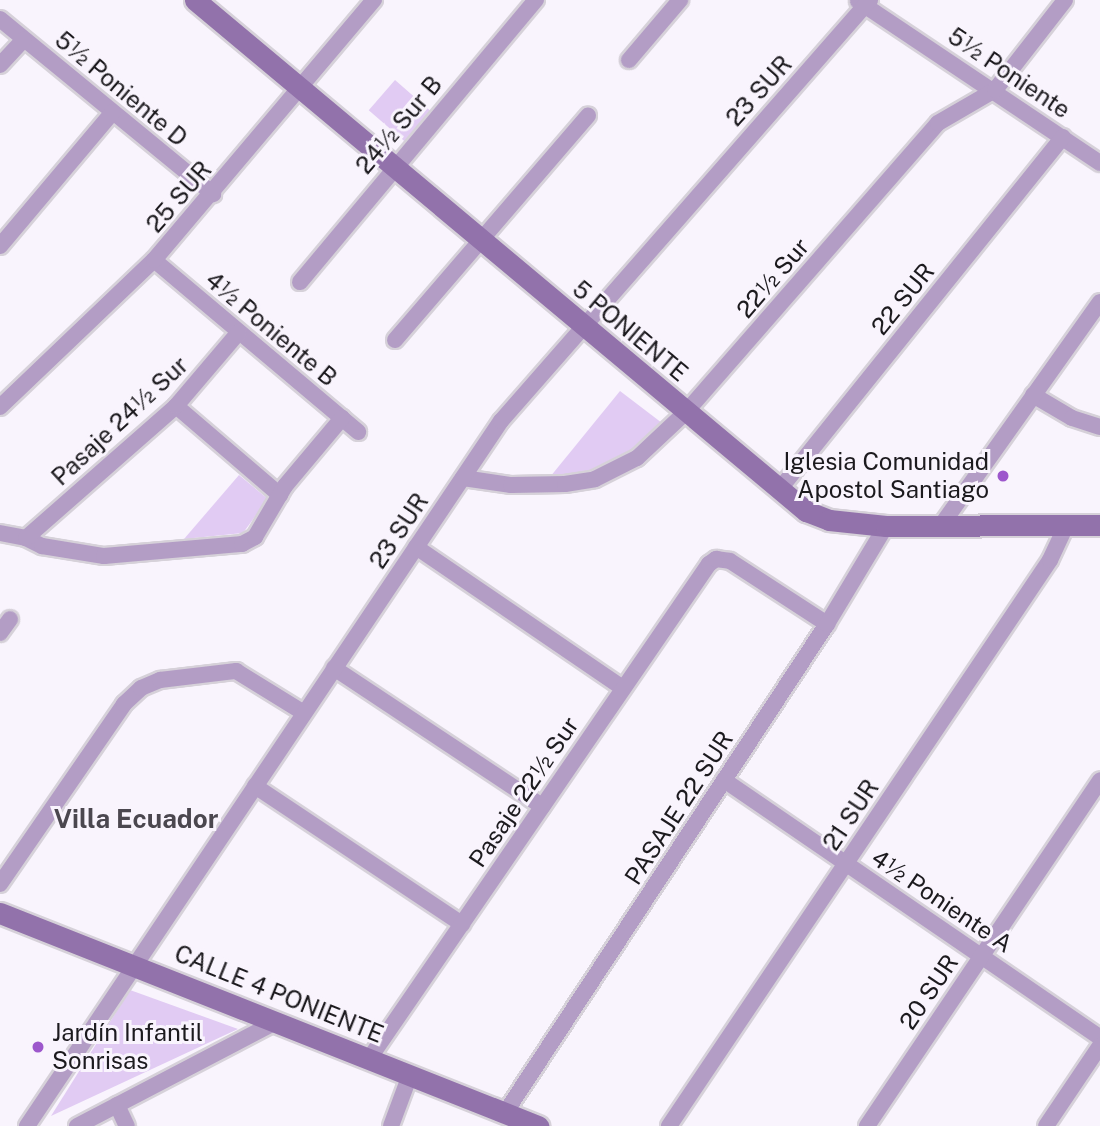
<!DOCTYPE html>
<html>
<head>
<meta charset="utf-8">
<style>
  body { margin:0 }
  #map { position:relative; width:1100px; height:1126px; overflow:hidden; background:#f9f4fd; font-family:"Public Sans",sans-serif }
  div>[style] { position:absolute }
  .green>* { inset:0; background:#e1cbf3; transform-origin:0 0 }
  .roads { filter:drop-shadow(2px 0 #d6d1d9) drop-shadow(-2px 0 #d6d1d9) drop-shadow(0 2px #d6d1d9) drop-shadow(0 -2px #d6d1d9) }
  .street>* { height:16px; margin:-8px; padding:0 8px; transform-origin:8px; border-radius:8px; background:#b39dc5 }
  .secondary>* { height:21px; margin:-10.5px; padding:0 10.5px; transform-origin:10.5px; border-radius:10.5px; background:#9272ab }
  .dots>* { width:19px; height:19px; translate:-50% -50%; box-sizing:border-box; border:4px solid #f9f4fd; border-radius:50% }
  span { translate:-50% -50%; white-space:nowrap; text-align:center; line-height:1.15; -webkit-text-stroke:6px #f9f4fd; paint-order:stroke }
  .street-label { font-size:24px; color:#1c1a1e }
  .poi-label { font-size:24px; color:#1c1a1e }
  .right { translate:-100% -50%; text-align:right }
  .left { translate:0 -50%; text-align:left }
  .neighbourhood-label { font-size:26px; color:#4b474f; font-weight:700 }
</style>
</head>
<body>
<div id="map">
  <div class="green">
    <i style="left:395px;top:80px;width:49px;height:40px;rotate:41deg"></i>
    <i style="clip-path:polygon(620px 391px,662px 423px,633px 454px,597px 477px,550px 477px)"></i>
    <i style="clip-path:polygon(239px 475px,268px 499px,243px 533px,184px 539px)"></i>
    <i style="clip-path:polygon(130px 990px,238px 1029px,51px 1116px)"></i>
  </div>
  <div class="roads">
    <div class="street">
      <i style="left:858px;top:1px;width:291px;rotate:33.8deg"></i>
      <i style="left:0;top:19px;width:276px;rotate:39.4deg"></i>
      <i style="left:629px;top:60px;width:79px;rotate:-49.6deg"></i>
      <i style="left:0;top:65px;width:35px;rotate:-47deg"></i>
      <i style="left:0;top:246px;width:175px;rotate:-49.9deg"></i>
      <i style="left:154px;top:260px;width:267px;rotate:40.1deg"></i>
      <i style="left:300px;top:282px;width:368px;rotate:-50.1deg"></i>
      <i style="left:395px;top:340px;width:296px;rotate:-49.3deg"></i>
      <i style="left:1033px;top:395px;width:45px;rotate:30.5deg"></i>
      <i style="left:1072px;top:418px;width:29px;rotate:18deg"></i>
      <i style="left:176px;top:406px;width:137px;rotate:40.6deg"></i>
      <i style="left:0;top:407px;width:213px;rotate:-43.7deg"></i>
      <i style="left:154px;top:260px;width:341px;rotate:-49.8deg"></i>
      <i style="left:463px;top:478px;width:49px;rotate:8.3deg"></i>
      <i style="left:511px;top:485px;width:54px;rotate:-1.1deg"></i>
      <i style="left:565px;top:484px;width:30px;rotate:-9deg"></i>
      <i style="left:595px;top:479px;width:47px;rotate:-26.6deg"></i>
      <i style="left:637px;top:458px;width:67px;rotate:-43.2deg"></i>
      <i style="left:686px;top:412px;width:383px;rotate:-48.9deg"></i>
      <i style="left:938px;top:123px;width:66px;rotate:-30.1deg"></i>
      <i style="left:995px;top:90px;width:114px;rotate:-52.1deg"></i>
      <i style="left:779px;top:490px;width:453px;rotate:-51.2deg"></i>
      <i style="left:940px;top:527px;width:276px;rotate:-54.6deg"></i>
      <i style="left:0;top:533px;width:26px;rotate:11deg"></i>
      <i style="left:26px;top:538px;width:18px;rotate:27deg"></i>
      <i style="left:42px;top:546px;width:63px;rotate:9.2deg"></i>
      <i style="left:104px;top:556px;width:139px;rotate:-5deg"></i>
      <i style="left:242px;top:544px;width:15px;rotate:-28deg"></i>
      <i style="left:255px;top:537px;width:59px;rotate:-59.5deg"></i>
      <i style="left:285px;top:486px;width:89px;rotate:-50deg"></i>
      <i style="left:26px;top:538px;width:200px;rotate:-41.3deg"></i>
      <i style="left:176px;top:406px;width:97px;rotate:-49.6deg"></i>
      <i style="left:416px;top:547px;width:250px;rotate:34.3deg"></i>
      <i style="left:0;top:633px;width:17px;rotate:-54deg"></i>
      <i style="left:334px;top:668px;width:250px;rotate:33.6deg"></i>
      <i style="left:724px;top:780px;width:455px;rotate:34.4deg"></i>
      <i style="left:255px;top:786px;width:249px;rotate:33.7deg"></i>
      <i style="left:0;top:884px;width:219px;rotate:-55.4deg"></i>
      <i style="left:124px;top:704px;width:23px;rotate:-43deg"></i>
      <i style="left:141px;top:688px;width:21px;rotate:-23deg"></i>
      <i style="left:160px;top:680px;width:77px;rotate:-6.8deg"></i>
      <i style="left:236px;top:671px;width:80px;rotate:31.7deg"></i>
      <i style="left:369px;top:1059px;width:601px;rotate:-55.52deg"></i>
      <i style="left:709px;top:564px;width:9px;rotate:-36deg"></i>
      <i style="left:716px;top:559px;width:14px;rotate:8deg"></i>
      <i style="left:730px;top:561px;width:116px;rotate:33deg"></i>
      <i style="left:117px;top:1105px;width:23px;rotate:65deg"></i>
      <i style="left:505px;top:1113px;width:585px;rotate:-56.64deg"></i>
      <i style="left:827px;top:624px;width:114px;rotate:-59deg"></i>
      <i style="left:27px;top:1126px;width:850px;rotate:-56.09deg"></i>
      <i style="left:501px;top:421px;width:560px;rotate:-48.77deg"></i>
      <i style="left:77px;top:1126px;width:225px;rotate:-27.6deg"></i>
      <i style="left:391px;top:1126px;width:54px;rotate:-69.6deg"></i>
      <i style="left:669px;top:1126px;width:682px;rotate:-56.05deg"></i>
      <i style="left:1050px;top:560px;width:38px;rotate:-65deg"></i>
      <i style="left:867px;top:1126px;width:417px;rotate:-56deg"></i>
      <i style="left:1046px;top:1126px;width:97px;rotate:-56deg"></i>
    </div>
    <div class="secondary">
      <i style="left:195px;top:0;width:797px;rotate:39.91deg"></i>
      <i style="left:806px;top:511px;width:25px;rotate:21deg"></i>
      <i style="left:829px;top:520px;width:57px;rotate:6deg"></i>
      <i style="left:886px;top:526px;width:214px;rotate:-0.3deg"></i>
      <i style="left:0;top:913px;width:579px;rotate:21.6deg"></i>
    </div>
  </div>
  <div class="dots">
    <i style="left:1003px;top:476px;background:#9d57cc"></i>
    <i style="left:38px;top:1047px;background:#9d57cc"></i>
  </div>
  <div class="street-label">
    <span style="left:1009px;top:73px;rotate:34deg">5½ Poniente</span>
    <span style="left:121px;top:89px;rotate:40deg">5½ Poniente D</span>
    <span style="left:759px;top:91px;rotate:-48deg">23 SUR</span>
    <span style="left:399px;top:125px;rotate:-50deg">24½ Sur B</span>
    <span style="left:179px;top:197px;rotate:-49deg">25 SUR</span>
    <span style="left:773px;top:278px;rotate:-49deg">22½ Sur</span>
    <span style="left:903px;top:299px;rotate:-51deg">22 SUR</span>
    <span style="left:271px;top:329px;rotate:40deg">4½ Poniente B</span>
    <span style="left:630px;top:331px;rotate:40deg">5 PONIENTE</span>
    <span style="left:120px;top:421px;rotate:-43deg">Pasaje 24½ Sur</span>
    <span style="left:399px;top:531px;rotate:-56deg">23 SUR</span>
    <span style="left:524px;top:792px;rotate:-56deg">Pasaje 22½ Sur</span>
    <span style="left:679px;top:808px;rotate:-57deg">PASAJE 22 SUR</span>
    <span style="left:851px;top:815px;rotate:-56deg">21 SUR</span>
    <span style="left:942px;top:901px;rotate:34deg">4½ Poniente A</span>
    <span style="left:929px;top:992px;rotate:-56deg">20 SUR</span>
    <span style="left:279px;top:994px;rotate:22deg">CALLE 4 PONIENTE</span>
  </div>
  <div class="poi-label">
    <span class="right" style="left:989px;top:476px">Iglesia Comunidad<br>Apostol Santiago</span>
    <span class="left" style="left:52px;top:1047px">Jardín Infantil<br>Sonrisas</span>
  </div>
  <div class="neighbourhood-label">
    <span style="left:136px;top:819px">Villa Ecuador</span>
  </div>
</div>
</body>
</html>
